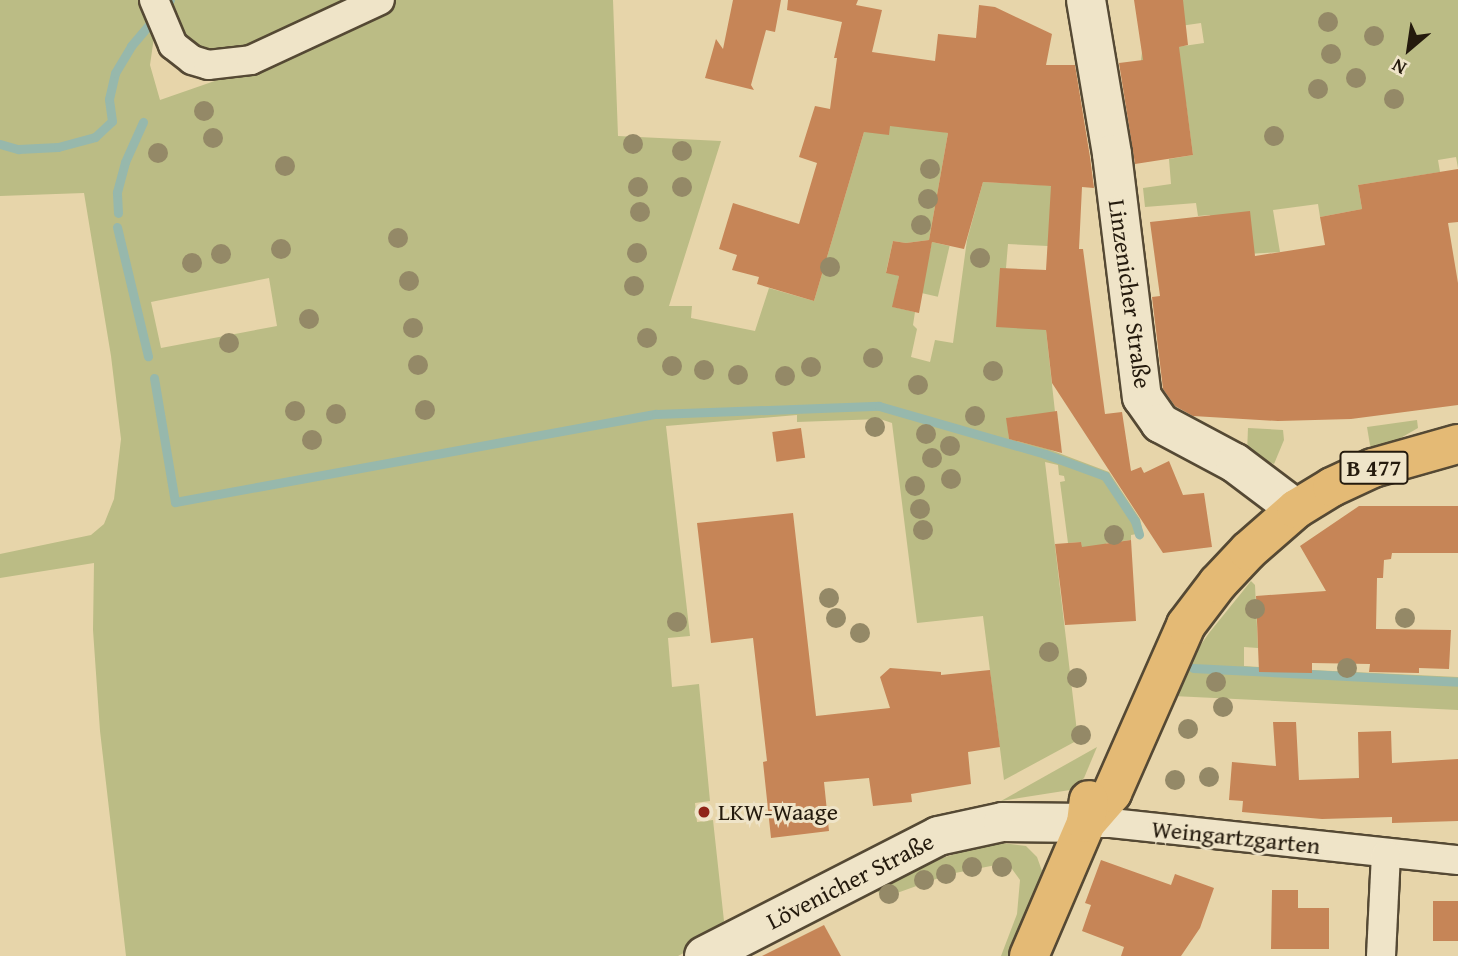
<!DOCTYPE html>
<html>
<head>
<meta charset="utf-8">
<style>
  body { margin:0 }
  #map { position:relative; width:1458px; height:956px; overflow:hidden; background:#e7d5aa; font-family:"Gentium Book Plus",serif }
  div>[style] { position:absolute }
  .green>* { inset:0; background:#bbbc85; transform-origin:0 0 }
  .stream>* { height:9px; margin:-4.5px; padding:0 4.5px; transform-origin:4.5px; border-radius:4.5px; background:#97b8ac }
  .building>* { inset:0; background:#c68557; transform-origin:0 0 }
  .roads { filter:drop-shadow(2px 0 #554934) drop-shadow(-2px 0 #554934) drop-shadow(0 2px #554934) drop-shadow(0 -2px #554934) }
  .street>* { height:28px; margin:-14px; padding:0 14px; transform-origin:14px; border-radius:14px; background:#efe4c8 }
  .secondary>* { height:38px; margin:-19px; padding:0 19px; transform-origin:19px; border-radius:19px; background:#efe4c8 }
  .primary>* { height:38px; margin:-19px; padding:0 19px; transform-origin:19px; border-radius:19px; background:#e4ba75 }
  .trees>* { width:20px; height:20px; margin:-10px; border-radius:50%; background:#948967 }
  .dots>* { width:19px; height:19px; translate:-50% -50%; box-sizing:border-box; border:4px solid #efe4c8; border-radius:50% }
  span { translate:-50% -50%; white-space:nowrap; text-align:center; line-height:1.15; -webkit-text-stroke:6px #efe4c8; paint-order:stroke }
  .shield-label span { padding:2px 5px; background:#efe4c8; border:2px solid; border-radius:5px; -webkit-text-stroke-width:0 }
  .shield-label { font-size:23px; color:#241a0d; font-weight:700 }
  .street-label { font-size:24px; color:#241a0d }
  .poi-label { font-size:24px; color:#241a0d }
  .left { translate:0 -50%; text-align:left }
  .north { position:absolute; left:1374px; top:14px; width:70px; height:70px; -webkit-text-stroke:5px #efe4c8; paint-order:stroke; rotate:209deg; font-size:19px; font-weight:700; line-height:28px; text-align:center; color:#241a0d }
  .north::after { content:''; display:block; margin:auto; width:24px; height:32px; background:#241a0d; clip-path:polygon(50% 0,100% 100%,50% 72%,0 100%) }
</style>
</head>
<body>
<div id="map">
  <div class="green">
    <i style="clip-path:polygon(evenodd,0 0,145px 0,155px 30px,150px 65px,160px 100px,252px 68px,396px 0,613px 0,618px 136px,721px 141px,669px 306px,692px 306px,691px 318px,755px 331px,769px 288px,814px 301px,864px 132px,891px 120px,948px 133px,929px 240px,906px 243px,893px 241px,886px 272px,899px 276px,893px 307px,915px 312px,913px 325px,917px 329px,911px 357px,930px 362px,935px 340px,953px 343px,967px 240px,983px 182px,1077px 187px,1048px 246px,1008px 244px,1006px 268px,1046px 330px,1056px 421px,1017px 427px,1016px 417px,1007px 418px,1009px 439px,1048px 449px,1109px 472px,1140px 519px,1143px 533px,1131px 535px,1131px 540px,1107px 543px,1083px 561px,1081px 542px,1068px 543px,1060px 482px,1065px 481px,1064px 476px,1059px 475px,1058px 465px,1045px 462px,1078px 740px,1004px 780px,983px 616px,917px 623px,892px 423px,880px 419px,797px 422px,797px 415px,666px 426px,690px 636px,668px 638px,672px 687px,699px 684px,710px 801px,695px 803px,697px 822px,713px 820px,724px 921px,717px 932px,705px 942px,678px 956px,126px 956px,100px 731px,93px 630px,94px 563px,0 578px,0 554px,91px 535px,104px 524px,114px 499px,121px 439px,111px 356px,84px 193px,0 196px,0 0,269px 278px,277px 326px,161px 348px,151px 302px,269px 278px)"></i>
    <i style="clip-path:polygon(165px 0,361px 0,225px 56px,201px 49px,184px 38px)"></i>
    <i style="clip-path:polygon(1183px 0,1458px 0,1458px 168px,1456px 157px,1438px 160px,1440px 172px,1358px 185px,1362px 209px,1320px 217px,1318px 204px,1273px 210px,1280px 252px,1216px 256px,1210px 215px,1198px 216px,1196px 203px,1145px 207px,1143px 188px,1171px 184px,1169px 159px,1193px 155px,1186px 103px,1142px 72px,1141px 60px,1142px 52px,1204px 43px,1201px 23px,1180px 26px)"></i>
    <i style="left:932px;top:242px;width:18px;height:52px;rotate:13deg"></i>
    <i style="clip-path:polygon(1417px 420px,1418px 428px,1385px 447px,1375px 452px,1370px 445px,1367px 427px)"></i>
    <i style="clip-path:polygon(1248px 428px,1283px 430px,1284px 440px,1274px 464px,1247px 453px)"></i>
    <i style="clip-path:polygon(1251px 581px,1255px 585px,1258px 648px,1244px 647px,1244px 666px,1259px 667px,1259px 672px,1312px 673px,1312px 670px,1458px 677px,1458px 710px,1173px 696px,1188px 663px,1209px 633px)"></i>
    <i style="clip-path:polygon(1097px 747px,1084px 778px,1070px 790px,1001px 801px)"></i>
    <i style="clip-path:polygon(994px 842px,1026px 846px,1037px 857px,1042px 871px,1012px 956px,1001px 956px,1017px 914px,1020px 880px,1012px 869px,996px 865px,950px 874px,883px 898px,873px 885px,913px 867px)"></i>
  </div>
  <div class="stream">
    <i style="left:0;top:144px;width:19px;rotate:16deg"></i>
    <i style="left:18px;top:149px;width:40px;rotate:-2.9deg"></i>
    <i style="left:58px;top:147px;width:38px;rotate:-15deg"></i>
    <i style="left:95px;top:137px;width:23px;rotate:-43deg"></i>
    <i style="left:112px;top:121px;width:22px;rotate:-98deg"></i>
    <i style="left:109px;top:99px;width:27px;rotate:-77deg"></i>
    <i style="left:115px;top:73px;width:31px;rotate:-59deg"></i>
    <i style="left:131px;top:46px;width:60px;rotate:-49.7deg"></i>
    <i style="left:118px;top:213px;width:21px;rotate:-93deg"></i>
    <i style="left:117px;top:192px;width:31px;rotate:-75deg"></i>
    <i style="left:125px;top:162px;width:44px;rotate:-65.8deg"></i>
    <i style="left:117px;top:227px;width:133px;rotate:76.5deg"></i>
    <i style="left:154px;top:378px;width:126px;rotate:80.4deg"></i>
    <i style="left:175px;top:502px;width:489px;rotate:-10.4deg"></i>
    <i style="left:656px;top:414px;width:223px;rotate:-2.1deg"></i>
    <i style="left:879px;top:406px;width:173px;rotate:16.1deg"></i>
    <i style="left:1045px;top:454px;width:64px;rotate:20.1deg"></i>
    <i style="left:1105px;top:476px;width:54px;rotate:56.3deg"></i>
    <i style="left:1135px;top:521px;width:14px;rotate:73deg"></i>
    <i style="left:1193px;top:668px;width:265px;rotate:3deg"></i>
  </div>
  <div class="building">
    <i style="clip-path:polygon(733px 0,781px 0,775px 32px,766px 30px,751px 85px,754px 90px,705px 78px,716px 39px,723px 49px)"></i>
    <i style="clip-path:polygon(788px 0,858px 0,856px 5px,882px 10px,872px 52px,935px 61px,938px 34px,976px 38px,979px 5px,995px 7px,1052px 34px,1046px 65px,1075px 65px,1090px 157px,1094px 188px,1082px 187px,1079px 249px,1083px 249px,1105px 414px,1122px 412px,1131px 471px,1141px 467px,1144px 473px,1169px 461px,1183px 495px,1204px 493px,1212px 547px,1163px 553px,1052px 383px,1046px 330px,996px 327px,1000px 268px,1046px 270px,1051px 186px,983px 182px,964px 249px,932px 242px,919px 313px,892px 307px,899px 276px,886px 273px,893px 241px,906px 243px,929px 240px,948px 133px,890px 126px,889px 135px,864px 132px,814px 301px,757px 284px,759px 277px,732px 270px,737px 255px,719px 249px,733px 203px,799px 224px,817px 163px,799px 157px,815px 106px,830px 109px,837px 58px,834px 58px,842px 22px,787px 10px)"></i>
    <i style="clip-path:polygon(1134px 0,1183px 0,1188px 45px,1179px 47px,1193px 155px,1135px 164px,1119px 63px,1143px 60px)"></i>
    <i style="clip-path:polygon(1458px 169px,1458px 222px,1448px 223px,1458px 283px,1458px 405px,1351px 419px,1278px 421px,1193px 416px,1175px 406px,1163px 389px,1152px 297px,1160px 296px,1150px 222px,1250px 211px,1255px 256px,1325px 245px,1320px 217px,1362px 209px,1358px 185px)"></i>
    <i style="clip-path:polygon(1057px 411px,1062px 453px,1009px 439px,1006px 418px)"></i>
    <i style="left:801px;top:428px;width:30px;height:29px;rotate:82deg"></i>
    <i style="clip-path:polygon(1359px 506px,1458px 506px,1458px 553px,1392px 553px,1391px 559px,1384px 560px,1383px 578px,1377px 578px,1376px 629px,1451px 630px,1449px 669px,1419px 668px,1419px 673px,1369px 672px,1370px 664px,1312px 663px,1312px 673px,1259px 672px,1256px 596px,1326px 591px,1300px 546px)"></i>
    <i style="clip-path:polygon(793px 513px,816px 716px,890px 708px,880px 677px,890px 668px,941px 672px,941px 675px,990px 670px,1000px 747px,968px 752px,971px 784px,911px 794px,912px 802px,873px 806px,869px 778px,824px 782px,829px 831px,771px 838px,763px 762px,767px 761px,753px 638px,711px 643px,697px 523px)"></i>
    <i style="clip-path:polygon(1131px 540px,1136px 621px,1065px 625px,1055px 544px,1081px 542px,1082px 547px)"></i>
    <i style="clip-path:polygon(1273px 722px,1296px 722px,1299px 780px,1359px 778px,1358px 732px,1391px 731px,1392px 763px,1458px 759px,1458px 821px,1392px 823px,1392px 817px,1322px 819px,1242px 812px,1243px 801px,1229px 800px,1232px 762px,1276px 766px)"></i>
    <i style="clip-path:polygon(1101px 860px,1171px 885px,1175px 874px,1214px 888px,1200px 928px,1181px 956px,1121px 956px,1124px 947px,1082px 931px,1091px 905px,1085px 903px)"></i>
    <i style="clip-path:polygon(1272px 890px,1298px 890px,1298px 908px,1329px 908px,1329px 949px,1271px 949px)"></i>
    <i style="left:1433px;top:901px;width:25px;height:40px"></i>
    <i style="clip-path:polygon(824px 925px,841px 956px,762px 956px)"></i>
  </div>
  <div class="roads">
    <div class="street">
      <i style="left:154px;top:0;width:49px;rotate:67.1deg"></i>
      <i style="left:173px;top:45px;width:24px;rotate:38deg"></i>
      <i style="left:192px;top:60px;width:17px;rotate:17deg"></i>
      <i style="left:208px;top:65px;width:43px;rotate:-6.6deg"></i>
      <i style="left:251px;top:60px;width:142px;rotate:-24.9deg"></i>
      <i style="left:1086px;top:823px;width:25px"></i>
      <i style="left:1111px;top:823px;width:349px;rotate:6.1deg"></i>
      <i style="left:1381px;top:956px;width:102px;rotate:-87.2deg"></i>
    </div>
    <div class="secondary">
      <i style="left:1086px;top:0;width:156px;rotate:80.4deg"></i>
      <i style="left:1112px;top:154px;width:245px;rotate:83deg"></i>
      <i style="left:1142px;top:397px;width:32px;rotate:55deg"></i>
      <i style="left:1160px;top:423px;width:85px;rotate:28.1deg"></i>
      <i style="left:1235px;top:463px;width:76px;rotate:37deg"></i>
      <i style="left:704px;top:956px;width:263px;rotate:-27.1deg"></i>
      <i style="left:938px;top:836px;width:66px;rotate:-12.2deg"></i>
      <i style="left:1003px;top:822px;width:83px;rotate:0.7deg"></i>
    </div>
    <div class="primary">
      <i style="left:1086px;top:823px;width:40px;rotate:-49deg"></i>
      <i style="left:1112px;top:793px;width:184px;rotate:-66.2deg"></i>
      <i style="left:1186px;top:625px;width:53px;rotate:-52.7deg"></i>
      <i style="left:1218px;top:583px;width:44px;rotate:-46.8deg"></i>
      <i style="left:1248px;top:551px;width:64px;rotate:-41.2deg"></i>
      <i style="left:1296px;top:509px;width:42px;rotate:-31.4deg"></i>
      <i style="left:1332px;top:487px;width:45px;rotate:-24.9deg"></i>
      <i style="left:1373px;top:468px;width:88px;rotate:-15.8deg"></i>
      <i style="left:1029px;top:956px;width:145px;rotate:-66.8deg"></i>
      <i style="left:1086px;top:823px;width:23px;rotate:-83deg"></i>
    </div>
  </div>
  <div class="trees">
    <i style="left:1328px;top:22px"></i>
    <i style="left:1374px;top:36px"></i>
    <i style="left:1331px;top:54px"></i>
    <i style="left:1356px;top:78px"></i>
    <i style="left:1318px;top:89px"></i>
    <i style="left:1394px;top:99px"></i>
    <i style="left:204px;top:111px"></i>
    <i style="left:1274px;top:136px"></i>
    <i style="left:213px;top:138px"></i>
    <i style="left:633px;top:144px"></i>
    <i style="left:682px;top:151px"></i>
    <i style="left:158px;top:153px"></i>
    <i style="left:285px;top:166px"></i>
    <i style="left:930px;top:169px"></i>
    <i style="left:638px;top:187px"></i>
    <i style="left:682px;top:187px"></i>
    <i style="left:928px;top:199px"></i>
    <i style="left:640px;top:212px"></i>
    <i style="left:921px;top:225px"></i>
    <i style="left:398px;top:238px"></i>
    <i style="left:281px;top:249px"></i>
    <i style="left:637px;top:253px"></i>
    <i style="left:221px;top:254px"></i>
    <i style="left:980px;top:258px"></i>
    <i style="left:192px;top:263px"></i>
    <i style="left:830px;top:267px"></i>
    <i style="left:409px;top:281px"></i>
    <i style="left:634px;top:286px"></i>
    <i style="left:309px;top:319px"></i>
    <i style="left:413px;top:328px"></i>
    <i style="left:647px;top:338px"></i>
    <i style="left:229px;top:343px"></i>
    <i style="left:873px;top:358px"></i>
    <i style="left:418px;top:365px"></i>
    <i style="left:672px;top:366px"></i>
    <i style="left:811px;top:367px"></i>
    <i style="left:704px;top:370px"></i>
    <i style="left:993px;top:371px"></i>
    <i style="left:738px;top:375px"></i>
    <i style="left:785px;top:376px"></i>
    <i style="left:918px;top:385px"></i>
    <i style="left:425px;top:410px"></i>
    <i style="left:295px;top:411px"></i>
    <i style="left:336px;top:414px"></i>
    <i style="left:975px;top:416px"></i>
    <i style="left:875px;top:427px"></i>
    <i style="left:926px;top:434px"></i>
    <i style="left:312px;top:440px"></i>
    <i style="left:950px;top:446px"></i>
    <i style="left:932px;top:458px"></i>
    <i style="left:951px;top:479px"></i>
    <i style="left:915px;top:486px"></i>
    <i style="left:920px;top:509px"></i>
    <i style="left:923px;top:530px"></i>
    <i style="left:1114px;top:535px"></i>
    <i style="left:829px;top:598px"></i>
    <i style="left:1255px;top:609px"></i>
    <i style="left:836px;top:618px"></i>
    <i style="left:1405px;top:618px"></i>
    <i style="left:677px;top:622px"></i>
    <i style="left:860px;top:633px"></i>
    <i style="left:1049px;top:652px"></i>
    <i style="left:1347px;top:668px"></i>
    <i style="left:1077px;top:678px"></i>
    <i style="left:1216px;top:682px"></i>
    <i style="left:1223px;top:707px"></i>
    <i style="left:1188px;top:729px"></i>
    <i style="left:1081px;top:735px"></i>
    <i style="left:1209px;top:777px"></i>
    <i style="left:1175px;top:780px"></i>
    <i style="left:972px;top:867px"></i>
    <i style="left:1002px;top:867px"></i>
    <i style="left:946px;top:874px"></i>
    <i style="left:924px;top:880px"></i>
    <i style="left:889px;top:894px"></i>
  </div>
  <div class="dots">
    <i style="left:704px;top:812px;background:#8f2418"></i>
  </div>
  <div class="shield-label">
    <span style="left:1374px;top:468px">B 477</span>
  </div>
  <div class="street-label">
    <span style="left:1130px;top:294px;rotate:82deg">Linzenicher Straße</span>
    <span style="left:1236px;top:837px;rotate:6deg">Weingartzgarten</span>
    <span style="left:850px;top:881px;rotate:-27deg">Lövenicher Straße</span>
  </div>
  <div class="poi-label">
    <span class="left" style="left:718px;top:812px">LKW-Waage</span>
  </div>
  <div class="north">N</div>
</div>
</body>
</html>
